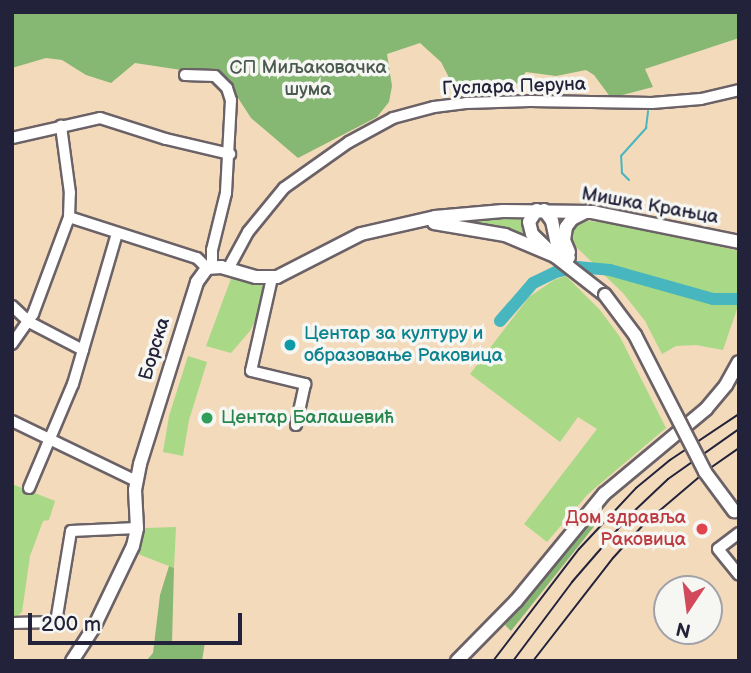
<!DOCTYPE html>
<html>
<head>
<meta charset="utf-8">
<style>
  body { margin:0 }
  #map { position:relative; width:751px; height:673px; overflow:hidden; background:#f3dabb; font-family:"Balsamiq Sans",sans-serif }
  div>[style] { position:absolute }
  .green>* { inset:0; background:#a9d886 }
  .forest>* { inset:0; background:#86b873 }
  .stream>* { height:2px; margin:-1px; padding:0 1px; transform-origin:1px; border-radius:1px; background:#47b6be }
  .river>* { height:12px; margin:-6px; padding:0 6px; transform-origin:6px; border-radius:6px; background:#47b6be }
  .roads { filter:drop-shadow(2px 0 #6b6268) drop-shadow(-2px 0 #6b6268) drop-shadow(0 2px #6b6268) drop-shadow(0 -2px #6b6268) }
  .minor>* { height:10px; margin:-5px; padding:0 5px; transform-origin:5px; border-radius:5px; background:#fff }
  .major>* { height:12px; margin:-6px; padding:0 6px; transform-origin:6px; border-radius:6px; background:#fff }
  .rail>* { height:2px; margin:-1px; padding:0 1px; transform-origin:1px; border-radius:1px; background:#22223b }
  .bridges { filter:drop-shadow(2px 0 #6b6268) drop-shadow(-2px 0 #6b6268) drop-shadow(0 2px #6b6268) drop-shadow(0 -2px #6b6268) }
  .major-bridge>* { height:12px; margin:-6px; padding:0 6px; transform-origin:6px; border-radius:6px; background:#fff }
  .dots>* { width:19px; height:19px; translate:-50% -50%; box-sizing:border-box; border:4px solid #f6f6f2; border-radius:50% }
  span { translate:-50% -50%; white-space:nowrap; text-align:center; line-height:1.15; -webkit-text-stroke:7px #f6f6f2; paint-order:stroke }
  .park-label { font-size:19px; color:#4a5952 }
  .street-label { font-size:19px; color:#22223b }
  .culture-label { font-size:19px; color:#0d838f }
  .left { translate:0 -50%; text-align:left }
  .leisure-label { font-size:19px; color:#27864d }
  .health-label { font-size:19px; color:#be3a42 }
  .right { translate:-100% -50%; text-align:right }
  .frame { position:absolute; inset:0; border:14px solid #22223b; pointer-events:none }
  .north { position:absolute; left:653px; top:575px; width:70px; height:70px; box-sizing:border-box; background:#f6f6f2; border:2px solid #a1a1a9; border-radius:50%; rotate:193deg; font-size:19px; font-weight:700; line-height:28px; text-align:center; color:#22223b }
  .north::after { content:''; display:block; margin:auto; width:24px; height:32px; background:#d1495b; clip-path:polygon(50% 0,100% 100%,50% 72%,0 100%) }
  .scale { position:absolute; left:28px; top:613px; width:214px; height:32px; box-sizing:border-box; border:4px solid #22223b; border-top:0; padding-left:9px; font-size:21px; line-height:24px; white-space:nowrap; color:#22223b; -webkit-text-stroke:5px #f6f6f2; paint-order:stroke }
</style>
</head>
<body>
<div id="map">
  <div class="green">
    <i style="clip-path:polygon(527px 215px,531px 240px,459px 220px)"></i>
    <i style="clip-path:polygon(588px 221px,622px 224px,739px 251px,739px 296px,712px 297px,594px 264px,572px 243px,570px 235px,576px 225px)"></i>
    <i style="clip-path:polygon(598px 269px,703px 299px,739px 303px,723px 350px,696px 345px,676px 346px,662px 354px,645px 321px,623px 293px)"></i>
    <i style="clip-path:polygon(232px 276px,265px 286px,263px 306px,250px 331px,231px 353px,206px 346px)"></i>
    <i style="clip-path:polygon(566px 276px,600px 310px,620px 337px,666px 428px,588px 494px,547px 542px,524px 524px,597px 429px,578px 417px,560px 442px,470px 374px,529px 297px,554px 280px)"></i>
    <i style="clip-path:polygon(188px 356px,207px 362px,189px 420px,183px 456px,163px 452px,169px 416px)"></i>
    <i style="clip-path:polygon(12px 484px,55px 501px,49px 520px,43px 521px,30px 556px,22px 612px,13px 620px)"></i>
    <i style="clip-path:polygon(176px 527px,174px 568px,138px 554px,144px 528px)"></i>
  </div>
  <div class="forest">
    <i style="clip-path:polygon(12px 12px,739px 12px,739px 38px,645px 69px,653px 87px,611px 98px,594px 75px,586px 70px,556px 76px,526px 72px,515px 86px,493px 87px,459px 97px,441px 62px,420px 43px,387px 54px,392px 86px,389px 102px,377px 117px,298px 158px,251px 118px,227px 81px,188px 71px,135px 63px,111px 83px,86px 75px,62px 60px,46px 58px,12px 68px)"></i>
    <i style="clip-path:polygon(592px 518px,596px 524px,511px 631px,505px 625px)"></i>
    <i style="clip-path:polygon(169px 566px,174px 568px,172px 643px,205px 642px,202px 661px,146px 661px,153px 653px,160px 595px)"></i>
  </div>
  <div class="stream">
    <i style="left:629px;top:180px;width:10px;rotate:-135deg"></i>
    <i style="left:622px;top:173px;width:17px;rotate:-93deg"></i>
    <i style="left:621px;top:156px;width:38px;rotate:-48deg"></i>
    <i style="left:646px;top:128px;width:17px;rotate:-83deg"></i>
  </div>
  <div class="river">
    <i style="left:500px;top:321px;width:50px;rotate:-49deg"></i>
    <i style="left:533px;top:283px;width:25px;rotate:-26deg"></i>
    <i style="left:556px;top:272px;width:22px;rotate:-13deg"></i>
    <i style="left:577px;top:267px;width:33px;rotate:5deg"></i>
    <i style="left:610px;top:270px;width:107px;rotate:15.7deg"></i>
    <i style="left:713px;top:299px;width:26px"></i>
  </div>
  <div class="roads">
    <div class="minor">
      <i style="left:185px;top:75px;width:30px;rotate:2deg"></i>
      <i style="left:215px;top:76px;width:17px;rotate:45deg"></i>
      <i style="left:227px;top:88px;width:13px;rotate:72deg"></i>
      <i style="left:231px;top:100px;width:93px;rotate:93.1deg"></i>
      <i style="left:226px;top:193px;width:59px;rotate:103.8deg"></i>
      <i style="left:212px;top:250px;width:17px;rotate:90deg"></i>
      <i style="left:12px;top:138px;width:90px;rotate:-12.8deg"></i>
      <i style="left:100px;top:118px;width:69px;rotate:17.7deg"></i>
      <i style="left:166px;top:139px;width:66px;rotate:13.2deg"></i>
      <i style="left:69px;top:217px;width:134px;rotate:17.8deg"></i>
      <i style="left:197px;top:258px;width:14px;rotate:45deg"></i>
      <i style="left:228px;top:269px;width:42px;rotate:-61.6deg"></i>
      <i style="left:248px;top:232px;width:57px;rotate:-50.7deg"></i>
      <i style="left:284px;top:188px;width:80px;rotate:-35.3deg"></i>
      <i style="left:349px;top:142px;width:50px;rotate:-28.6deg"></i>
      <i style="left:393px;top:118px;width:42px;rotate:-15deg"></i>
      <i style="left:434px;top:107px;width:32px;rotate:-7deg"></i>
      <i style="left:466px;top:103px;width:64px;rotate:-1.8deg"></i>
      <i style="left:530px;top:101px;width:122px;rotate:0.9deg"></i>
      <i style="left:652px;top:103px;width:49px;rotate:-4.7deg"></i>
      <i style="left:701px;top:99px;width:39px;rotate:-13deg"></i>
      <i style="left:272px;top:278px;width:95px;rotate:102.7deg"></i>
      <i style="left:251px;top:371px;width:56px;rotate:13.5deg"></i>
      <i style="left:305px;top:384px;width:42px;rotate:102.4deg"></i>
      <i style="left:12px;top:306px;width:23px;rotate:43deg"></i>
      <i style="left:29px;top:322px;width:61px;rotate:27.4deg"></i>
      <i style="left:12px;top:344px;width:37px;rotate:-55deg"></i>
      <i style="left:33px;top:314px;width:103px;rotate:-69.6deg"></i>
      <i style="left:69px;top:217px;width:24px;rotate:-88deg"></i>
      <i style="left:70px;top:193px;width:68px;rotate:-97.7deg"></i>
      <i style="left:12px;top:421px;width:138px;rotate:25.8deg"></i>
      <i style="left:29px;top:488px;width:113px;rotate:-67.1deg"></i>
      <i style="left:73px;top:384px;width:156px;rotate:-73.7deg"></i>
      <i style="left:739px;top:533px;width:26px;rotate:143deg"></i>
      <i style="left:718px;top:549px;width:33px;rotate:51deg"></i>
      <i style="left:12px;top:623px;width:44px;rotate:-1.3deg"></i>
      <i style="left:56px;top:622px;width:92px;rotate:-80.6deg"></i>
      <i style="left:71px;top:531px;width:66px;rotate:-2.6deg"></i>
    </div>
    <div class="major">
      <i style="left:537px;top:210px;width:14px;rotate:124deg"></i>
      <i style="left:529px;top:222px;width:12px;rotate:76deg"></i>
      <i style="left:532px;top:234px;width:32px;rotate:44deg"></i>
      <i style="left:555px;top:256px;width:63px;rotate:38deg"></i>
      <i style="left:544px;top:210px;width:14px;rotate:54deg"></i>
      <i style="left:552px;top:221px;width:24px;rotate:78deg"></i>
      <i style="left:557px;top:244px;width:18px;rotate:49deg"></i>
      <i style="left:434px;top:223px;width:72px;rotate:9.6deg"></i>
      <i style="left:505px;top:235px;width:54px;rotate:22.8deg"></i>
      <i style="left:569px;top:252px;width:13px;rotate:-113deg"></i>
      <i style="left:564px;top:240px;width:13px;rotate:-81deg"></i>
      <i style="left:566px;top:227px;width:10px;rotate:-53deg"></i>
      <i style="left:572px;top:219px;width:16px;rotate:-27deg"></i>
      <i style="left:72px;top:661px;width:40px;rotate:-57.1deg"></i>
      <i style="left:94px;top:627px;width:90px;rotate:-64.3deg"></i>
      <i style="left:133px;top:546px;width:18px;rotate:-77deg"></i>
      <i style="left:137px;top:528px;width:38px;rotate:-93deg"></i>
      <i style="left:135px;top:490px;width:26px;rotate:-79deg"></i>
      <i style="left:140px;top:464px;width:191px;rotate:-72.6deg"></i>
      <i style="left:197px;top:282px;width:17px;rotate:-54deg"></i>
      <i style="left:207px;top:268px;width:14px;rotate:-4deg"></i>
      <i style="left:221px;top:267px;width:36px;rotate:16deg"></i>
      <i style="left:256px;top:277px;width:21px"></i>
      <i style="left:277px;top:277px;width:94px;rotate:-27.1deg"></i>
      <i style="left:361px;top:234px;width:76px;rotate:-12.9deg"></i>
      <i style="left:435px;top:217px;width:68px;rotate:-5deg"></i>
      <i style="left:503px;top:211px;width:89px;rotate:0.6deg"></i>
      <i style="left:592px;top:212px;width:150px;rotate:11.5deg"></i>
      <i style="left:457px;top:661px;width:84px;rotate:-45.5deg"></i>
      <i style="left:516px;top:601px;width:139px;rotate:-50.6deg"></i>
      <i style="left:604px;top:494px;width:133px;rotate:-39.8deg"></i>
      <i style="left:706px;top:409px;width:31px;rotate:-50deg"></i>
      <i style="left:726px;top:385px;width:26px;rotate:-61deg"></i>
    </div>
  </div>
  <div class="rail">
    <i style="left:493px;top:661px;width:141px;rotate:-52.5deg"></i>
    <i style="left:579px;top:549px;width:83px;rotate:-46.9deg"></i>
    <i style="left:636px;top:488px;width:44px;rotate:-39.5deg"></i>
    <i style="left:670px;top:460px;width:83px;rotate:-33.7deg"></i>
    <i style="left:513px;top:661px;width:99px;rotate:-53.2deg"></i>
    <i style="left:572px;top:582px;width:90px;rotate:-49.1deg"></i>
    <i style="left:631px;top:514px;width:51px;rotate:-43.4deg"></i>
    <i style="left:668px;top:479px;width:87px;rotate:-35.2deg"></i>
    <i style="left:533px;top:661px;width:130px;rotate:-52.2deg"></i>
    <i style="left:613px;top:558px;width:47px;rotate:-47.6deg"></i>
    <i style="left:645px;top:523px;width:80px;rotate:-40.4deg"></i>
    <i style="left:706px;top:471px;width:40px;rotate:-34.9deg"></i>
  </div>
  <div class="bridges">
    <div class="major-bridge">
      <i style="left:605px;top:295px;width:50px;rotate:53.1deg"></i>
      <i style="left:635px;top:335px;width:154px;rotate:62.9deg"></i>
      <i style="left:705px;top:472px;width:49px;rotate:53.4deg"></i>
    </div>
  </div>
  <div class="dots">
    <i style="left:290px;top:345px;background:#0f9aa8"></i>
    <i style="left:207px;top:418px;background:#2e9e5b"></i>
    <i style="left:702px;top:529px;background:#e0444e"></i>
  </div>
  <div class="park-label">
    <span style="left:308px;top:79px">СП Миљаковачка<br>шума</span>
  </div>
  <div class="street-label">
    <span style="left:514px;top:87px;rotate:-2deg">Гуслара Перуна</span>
    <span style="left:650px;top:206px;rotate:10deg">Мишка Крањца</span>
    <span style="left:155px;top:349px;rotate:-73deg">Борска</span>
  </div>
  <div class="culture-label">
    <span class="left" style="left:304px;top:345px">Центар за културу и<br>образовање Раковица</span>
  </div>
  <div class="leisure-label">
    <span class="left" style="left:221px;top:418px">Центар Балашевић</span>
  </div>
  <div class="health-label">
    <span class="right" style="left:686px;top:529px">Дом здравља<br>Раковица</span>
  </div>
  <div class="frame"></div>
  <div class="north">N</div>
  <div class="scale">200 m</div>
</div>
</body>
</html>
